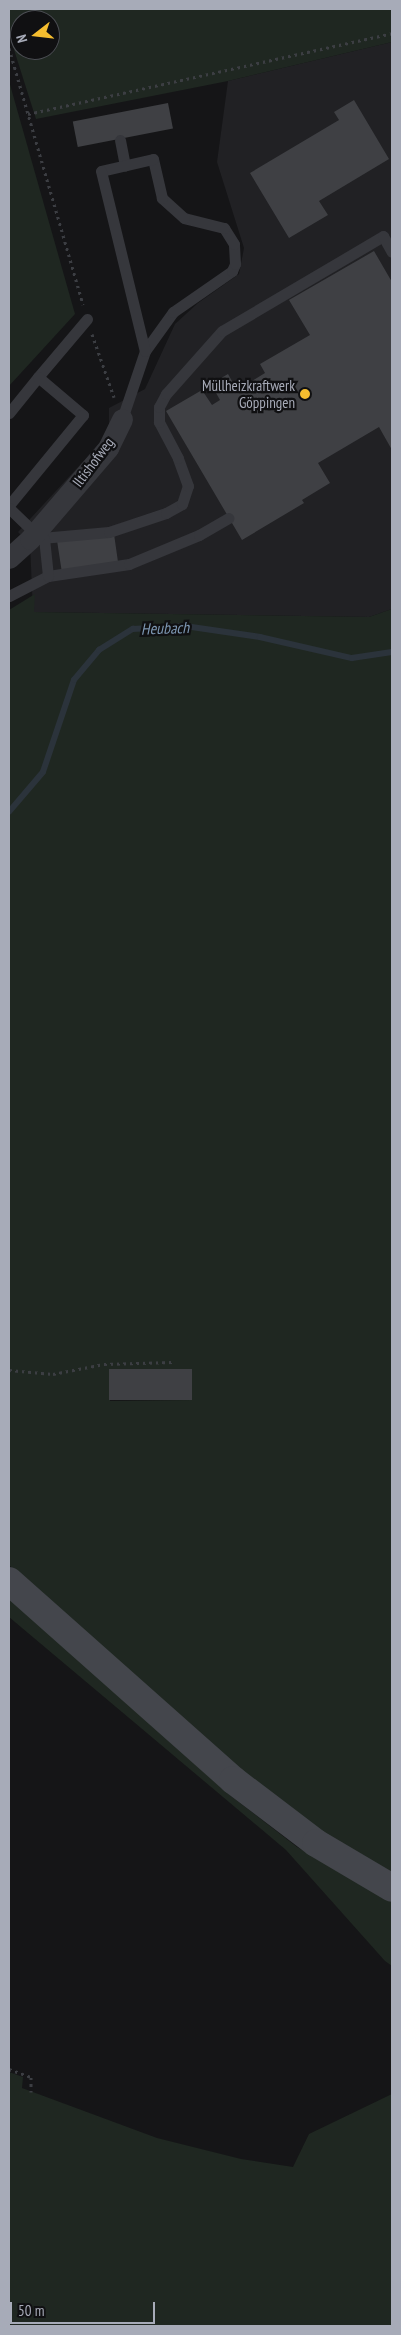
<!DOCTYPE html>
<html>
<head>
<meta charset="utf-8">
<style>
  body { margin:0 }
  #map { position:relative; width:401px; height:2335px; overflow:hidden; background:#151517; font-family:"PT Sans Narrow",sans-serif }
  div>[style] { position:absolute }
  .built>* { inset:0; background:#212124 }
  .green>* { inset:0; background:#1f2721 }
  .stream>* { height:5.5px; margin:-2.75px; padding:0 2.75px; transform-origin:2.75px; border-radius:2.75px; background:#2b333b }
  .building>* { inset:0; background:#3f4044; transform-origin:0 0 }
  .path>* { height:3px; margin-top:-1.5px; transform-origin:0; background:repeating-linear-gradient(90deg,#3c3e43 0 2.5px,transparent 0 6.5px) }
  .service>* { height:11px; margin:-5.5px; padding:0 5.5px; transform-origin:5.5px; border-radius:5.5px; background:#36373c }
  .minor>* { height:21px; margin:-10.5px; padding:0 10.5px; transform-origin:10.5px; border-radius:10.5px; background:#36373c }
  .secondary>* { height:28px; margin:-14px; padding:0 14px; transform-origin:14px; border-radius:14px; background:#44464c }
  .dots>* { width:14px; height:14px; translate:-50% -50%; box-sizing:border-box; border:2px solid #101012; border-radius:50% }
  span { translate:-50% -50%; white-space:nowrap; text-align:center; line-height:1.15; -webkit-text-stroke:4.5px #101012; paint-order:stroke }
  .poi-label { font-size:15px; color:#a7abb8 }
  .right { translate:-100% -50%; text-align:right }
  .street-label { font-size:15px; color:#a7abb8 }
  .water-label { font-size:16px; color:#7d97b3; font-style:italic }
  .frame { position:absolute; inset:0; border:10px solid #a7abb8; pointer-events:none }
  .north { position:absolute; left:10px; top:10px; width:50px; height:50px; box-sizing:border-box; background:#101012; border:1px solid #4c4e54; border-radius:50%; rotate:254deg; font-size:14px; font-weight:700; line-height:20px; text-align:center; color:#a7abb8 }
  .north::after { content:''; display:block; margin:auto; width:18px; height:22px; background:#f5bd2f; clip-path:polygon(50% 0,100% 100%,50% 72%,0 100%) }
  .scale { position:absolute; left:10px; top:2302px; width:145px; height:22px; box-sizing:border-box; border:2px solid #a7abb8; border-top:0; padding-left:6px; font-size:15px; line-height:18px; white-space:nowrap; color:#a7abb8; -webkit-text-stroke:4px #101012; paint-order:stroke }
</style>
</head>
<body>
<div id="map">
  <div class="built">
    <i style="clip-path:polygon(392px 42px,392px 609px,369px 617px,33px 612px,30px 544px,18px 532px,103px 440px,109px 424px,109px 408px,145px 389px,175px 324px,198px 303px,239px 274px,244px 248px,217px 162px,228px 81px)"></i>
  </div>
  <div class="green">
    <i style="clip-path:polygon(evenodd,9px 9px,392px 9px,392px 42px,228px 81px,36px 119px,9px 34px,9px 9px,20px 20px,50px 20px,50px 50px,20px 50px,20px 20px)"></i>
    <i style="clip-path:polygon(9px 81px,75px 314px,9px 386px)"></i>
    <i style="clip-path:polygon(evenodd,35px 594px,34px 612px,369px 617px,392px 609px,392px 1877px,328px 1841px,182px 1724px,9px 1565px,9px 610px,35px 594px,192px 1369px,192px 1400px,110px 1401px,109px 1371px,192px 1369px)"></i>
    <i style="clip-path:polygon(9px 1597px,227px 1793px,297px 1847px,392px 1901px,392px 1966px,385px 1961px,286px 1850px,9px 1617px)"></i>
    <i style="clip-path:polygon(9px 2072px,23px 2077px,22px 2088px,157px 2138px,241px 2159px,293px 2167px,309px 2134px,392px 2094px,392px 2326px,9px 2326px)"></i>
  </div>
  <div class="stream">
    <i style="left:9px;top:812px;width:52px;rotate:-49.6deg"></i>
    <i style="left:43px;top:772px;width:97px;rotate:-71.4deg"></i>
    <i style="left:74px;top:680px;width:39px;rotate:-50deg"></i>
    <i style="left:99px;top:650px;width:40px;rotate:-32deg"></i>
    <i style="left:133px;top:629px;width:52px;rotate:-3.3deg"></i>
    <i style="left:185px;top:626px;width:76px;rotate:8.3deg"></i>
    <i style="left:260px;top:637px;width:94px;rotate:12.9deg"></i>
    <i style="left:352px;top:658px;width:40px;rotate:-8.5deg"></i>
  </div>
  <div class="building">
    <i style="clip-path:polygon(354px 100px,389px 159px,319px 201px,328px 215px,289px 238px,250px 173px,339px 120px,334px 112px)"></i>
    <i style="left:168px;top:103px;width:26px;height:97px;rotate:79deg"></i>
    <i style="clip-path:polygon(374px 251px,392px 282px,392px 450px,379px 427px,318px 463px,330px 483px,302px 500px,304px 503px,242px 540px,166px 411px,202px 390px,212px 405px,220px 400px,211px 384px,228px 374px,237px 390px,265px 373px,260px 364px,310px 335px,289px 300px)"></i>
    <i style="clip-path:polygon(56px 534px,114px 534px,118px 562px,62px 573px)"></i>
    <i style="left:192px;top:1369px;width:31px;height:83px;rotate:90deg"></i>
  </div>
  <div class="path">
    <i style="left:9px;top:48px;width:267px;rotate:73.9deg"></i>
    <i style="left:28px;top:114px;width:373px;rotate:-12.5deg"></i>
    <i style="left:92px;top:334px;width:67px;rotate:70.8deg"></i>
    <i style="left:9px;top:1370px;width:44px;rotate:5.2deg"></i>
    <i style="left:53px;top:1374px;width:52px;rotate:-11.1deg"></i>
    <i style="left:104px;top:1364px;width:69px;rotate:-1.7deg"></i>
    <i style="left:9px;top:2069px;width:23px;rotate:20deg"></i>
    <i style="left:31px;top:2077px;width:15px;rotate:90deg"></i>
  </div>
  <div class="service">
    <i style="left:120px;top:140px;width:26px;rotate:79deg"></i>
    <i style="left:38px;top:377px;width:76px;rotate:-49.8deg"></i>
    <i style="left:9px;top:413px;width:46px;rotate:-51.1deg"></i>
    <i style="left:38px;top:377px;width:59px;rotate:40.2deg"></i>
    <i style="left:83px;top:415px;width:117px;rotate:129.4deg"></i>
    <i style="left:122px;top:419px;width:72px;rotate:-71.3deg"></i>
    <i style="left:145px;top:351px;width:48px;rotate:-54.3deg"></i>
    <i style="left:173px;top:312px;width:72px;rotate:-34.8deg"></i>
    <i style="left:232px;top:271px;width:8px;rotate:-67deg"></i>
    <i style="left:235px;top:264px;width:20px;rotate:-93deg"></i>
    <i style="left:234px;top:244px;width:19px;rotate:-122deg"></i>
    <i style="left:224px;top:228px;width:41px;rotate:-166deg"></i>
    <i style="left:184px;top:218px;width:30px;rotate:-138deg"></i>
    <i style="left:162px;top:198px;width:40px;rotate:-103deg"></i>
    <i style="left:153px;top:159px;width:53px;rotate:167deg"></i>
    <i style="left:101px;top:171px;width:185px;rotate:76.3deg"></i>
    <i style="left:9px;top:508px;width:36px;rotate:44deg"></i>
    <i style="left:30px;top:539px;width:79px;rotate:-5.1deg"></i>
    <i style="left:109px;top:532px;width:60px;rotate:-18.4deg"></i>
    <i style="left:166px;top:513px;width:18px;rotate:-29deg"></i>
    <i style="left:182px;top:504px;width:19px;rotate:-72deg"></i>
    <i style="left:188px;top:486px;width:30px;rotate:-110deg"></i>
    <i style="left:178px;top:458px;width:41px;rotate:-117.8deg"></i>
    <i style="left:159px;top:422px;width:15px;rotate:-90deg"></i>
    <i style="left:159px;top:407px;width:15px;rotate:-62deg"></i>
    <i style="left:166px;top:394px;width:84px;rotate:-48.4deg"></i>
    <i style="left:222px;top:331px;width:187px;rotate:-30.5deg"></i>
    <i style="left:383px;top:236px;width:18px;rotate:61deg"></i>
    <i style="left:48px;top:576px;width:82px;rotate:-8.4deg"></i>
    <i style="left:129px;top:564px;width:76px;rotate:-22.5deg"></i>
    <i style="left:199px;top:535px;width:34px;rotate:-30deg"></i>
    <i style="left:9px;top:596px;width:44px;rotate:-27.1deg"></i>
    <i style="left:48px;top:576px;width:37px;rotate:-96deg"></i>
  </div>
  <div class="minor">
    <i style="left:9px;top:558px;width:28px;rotate:-42deg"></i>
    <i style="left:30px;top:539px;width:120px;rotate:-49.4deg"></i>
    <i style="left:108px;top:448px;width:32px;rotate:-64deg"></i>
  </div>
  <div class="secondary">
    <i style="left:9px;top:1581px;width:300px;rotate:41.6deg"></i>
    <i style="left:233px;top:1780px;width:104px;rotate:37.2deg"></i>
    <i style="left:316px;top:1843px;width:88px;rotate:30.6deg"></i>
  </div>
  <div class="dots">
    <i style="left:305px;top:394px;background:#f5bd2f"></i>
  </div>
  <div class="poi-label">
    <span class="right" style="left:295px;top:394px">Müllheizkraftwerk<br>Göppingen</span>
  </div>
  <div class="street-label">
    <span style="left:93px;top:462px;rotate:-53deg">Iltishofweg</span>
  </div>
  <div class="water-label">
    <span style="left:165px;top:628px;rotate:-2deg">Heubach</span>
  </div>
  <div class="frame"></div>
  <div class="north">N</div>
  <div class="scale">50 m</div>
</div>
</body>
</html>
